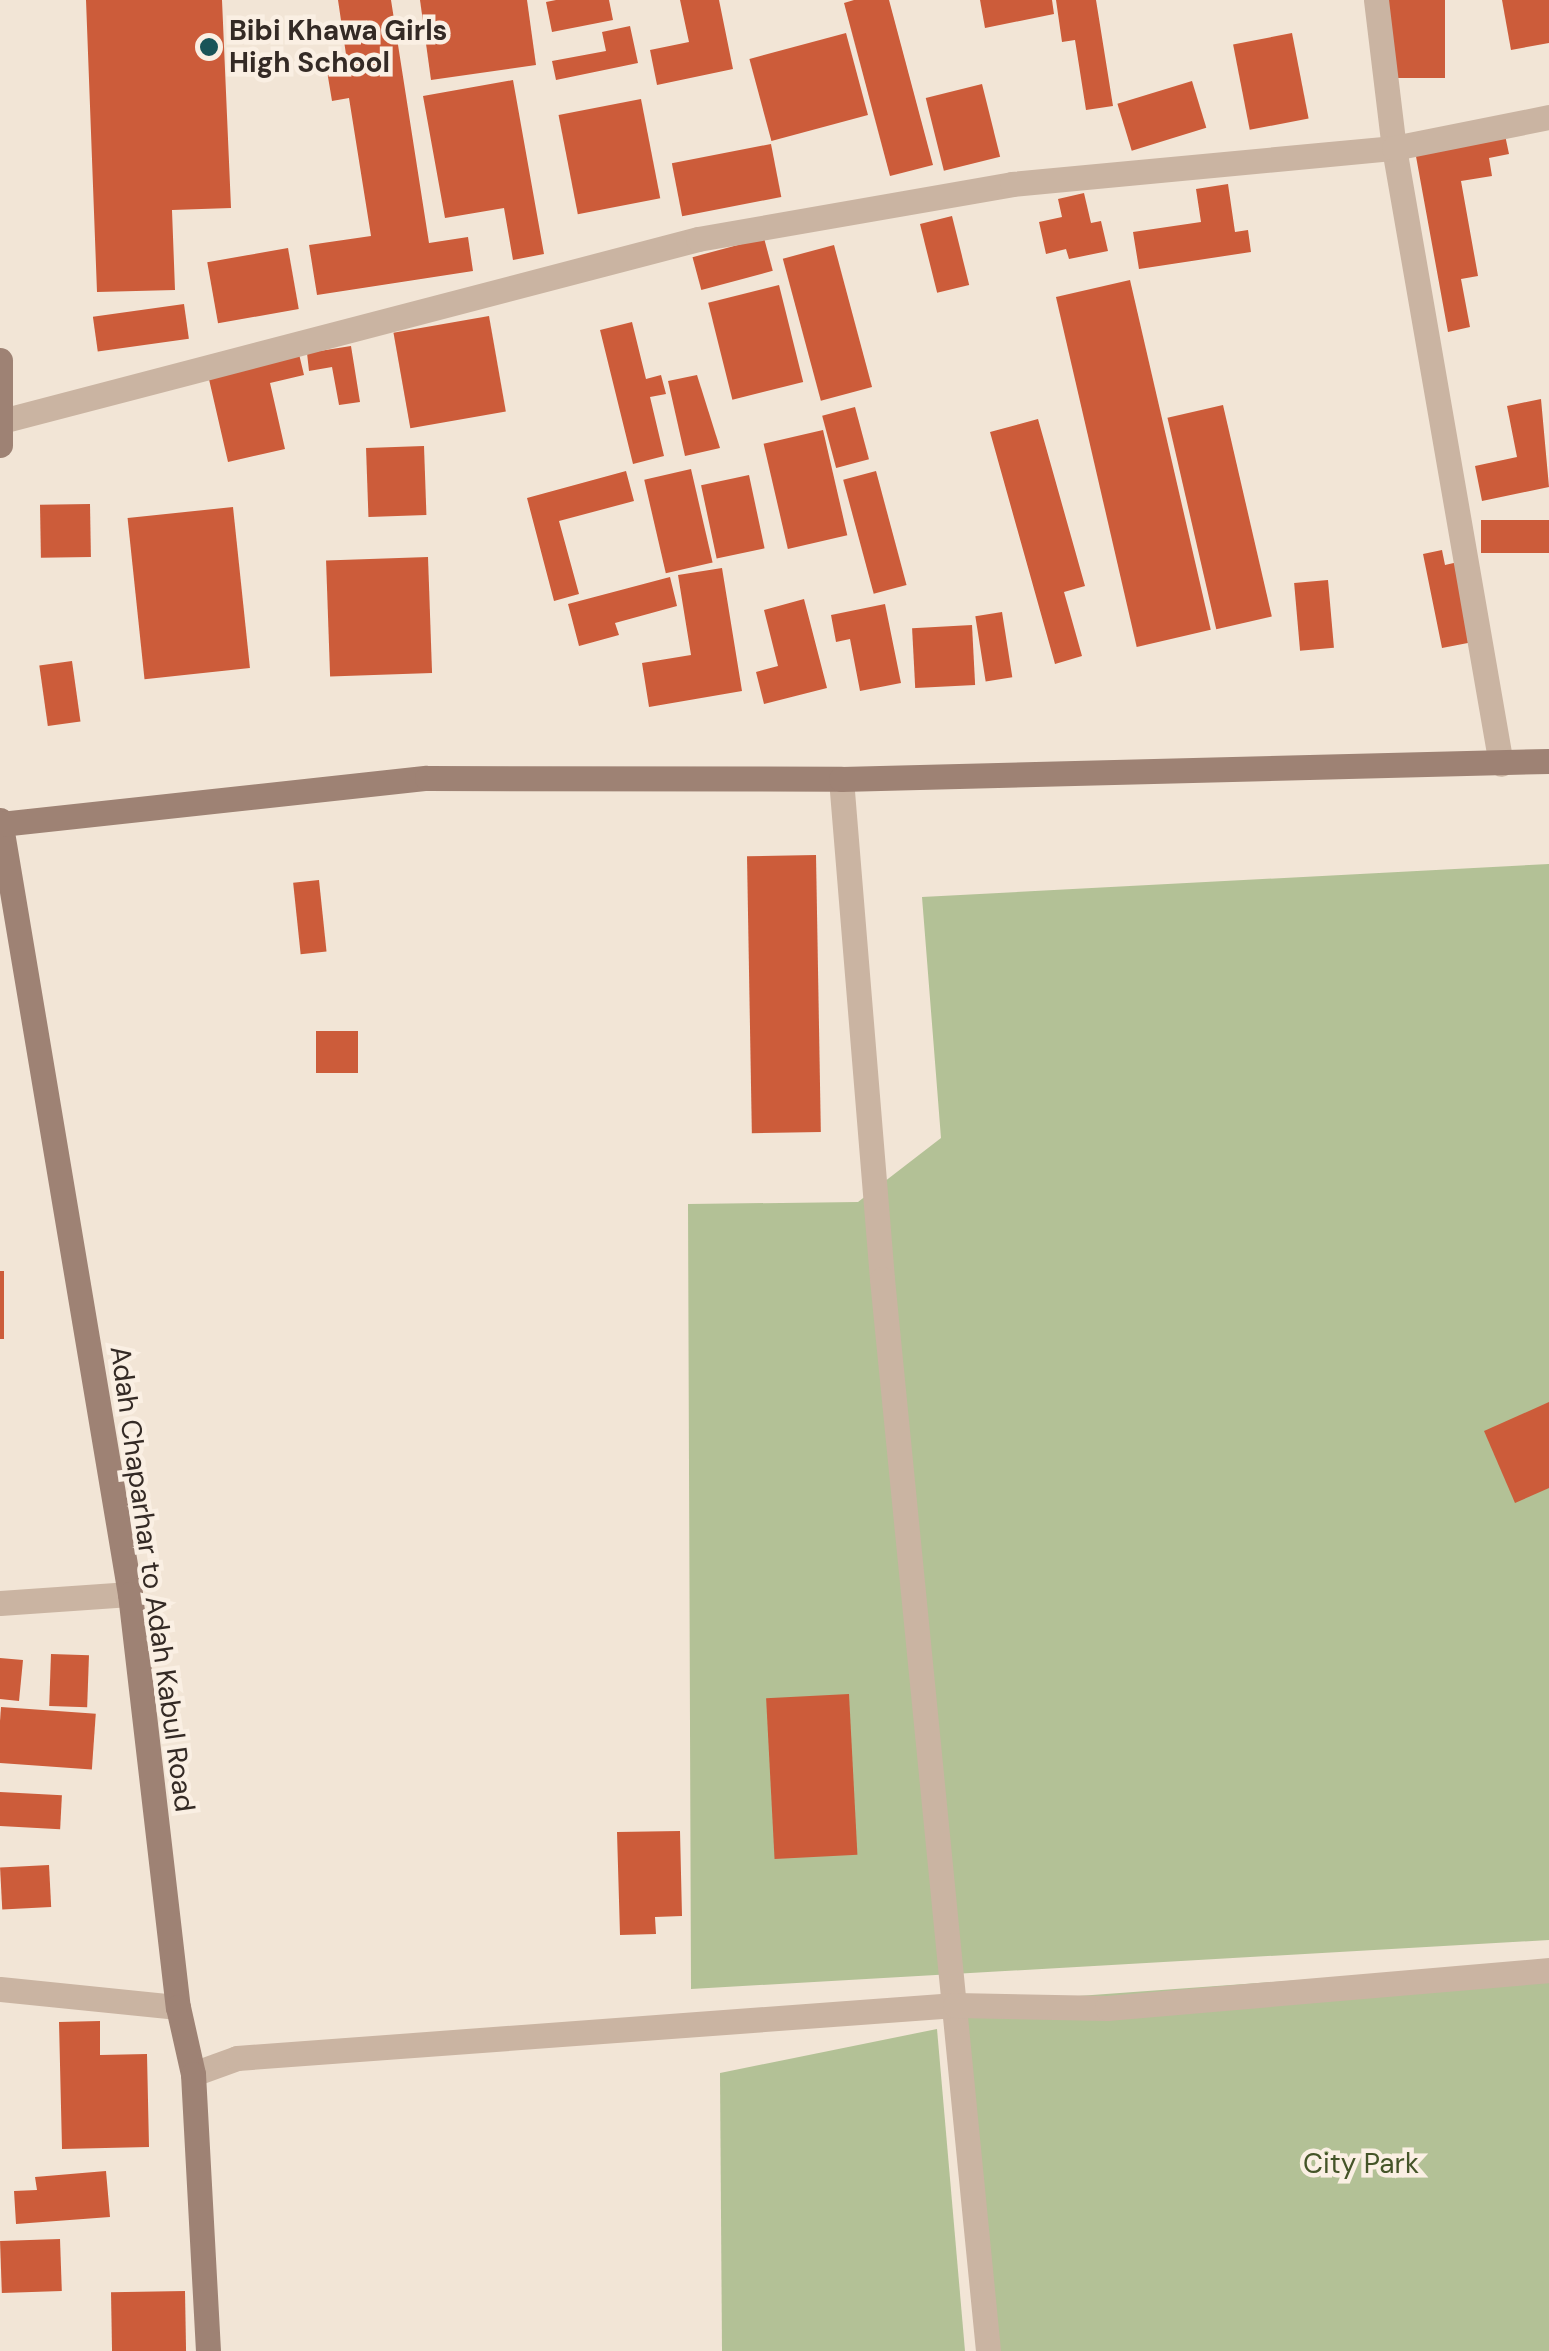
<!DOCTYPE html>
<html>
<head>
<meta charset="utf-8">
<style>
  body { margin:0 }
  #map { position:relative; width:1549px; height:2351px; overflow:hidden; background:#f2e5d6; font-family:"DM Sans",sans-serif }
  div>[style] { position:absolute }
  .green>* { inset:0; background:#b3c196 }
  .building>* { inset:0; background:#cc5c3a; transform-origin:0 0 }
  .street>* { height:25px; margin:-12.5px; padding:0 12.5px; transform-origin:12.5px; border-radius:12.5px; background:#cab4a2 }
  .secondary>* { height:25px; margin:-12.5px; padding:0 12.5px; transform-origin:12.5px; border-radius:12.5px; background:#9e8274 }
  .dots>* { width:28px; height:28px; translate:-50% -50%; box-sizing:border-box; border:5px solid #faefe3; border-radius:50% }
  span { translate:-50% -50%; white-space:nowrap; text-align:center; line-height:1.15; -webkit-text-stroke:9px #faefe3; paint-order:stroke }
  .poi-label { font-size:28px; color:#342a25; font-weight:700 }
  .left { translate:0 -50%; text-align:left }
  .street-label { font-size:28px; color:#342a25 }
  .park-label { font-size:28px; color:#445428 }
</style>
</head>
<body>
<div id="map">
  <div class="green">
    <i style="clip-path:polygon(1549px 864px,1549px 1940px,691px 1989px,688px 1204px,858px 1202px,941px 1138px,922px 897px)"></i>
    <i style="clip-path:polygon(1549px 1962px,1549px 2351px,982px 2351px,955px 2005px)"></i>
    <i style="clip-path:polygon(937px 2029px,965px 2351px,722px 2351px,720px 2073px)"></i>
  </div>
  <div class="building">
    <i style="clip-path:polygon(86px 0,222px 0,231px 208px,172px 210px,175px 290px,97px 292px)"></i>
    <i style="clip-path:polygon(338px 0,391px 0,429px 243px,468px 237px,473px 271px,317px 295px,309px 245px,371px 236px,349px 98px,332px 101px,327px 71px,348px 68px)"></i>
    <i style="clip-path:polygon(420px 0,527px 0,536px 65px,431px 80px)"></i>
    <i style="clip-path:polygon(556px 0,609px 0,613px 20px,552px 32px,546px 2px)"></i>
    <i style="clip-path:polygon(680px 0,719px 0,733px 69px,657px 85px,650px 50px,689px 42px)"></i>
    <i style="clip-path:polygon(854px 0,889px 0,933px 165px,890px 176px,844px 3px)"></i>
    <i style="clip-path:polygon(980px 0,1052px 0,1054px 14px,985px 28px)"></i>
    <i style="clip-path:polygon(1056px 0,1096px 0,1113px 106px,1086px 110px,1075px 40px,1062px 42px)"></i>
    <i style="left:1386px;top:0;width:59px;height:78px"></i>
    <i style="clip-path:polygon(1502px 0,1549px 0,1549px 43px,1511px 50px)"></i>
    <i style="clip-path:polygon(630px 26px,638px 63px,556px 80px,552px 61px,606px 51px,602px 32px)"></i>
    <i style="left:846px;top:33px;width:85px;height:100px;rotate:75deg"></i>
    <i style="left:1292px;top:33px;width:87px;height:60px;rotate:79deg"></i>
    <i style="clip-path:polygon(513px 80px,544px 254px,513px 260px,504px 208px,445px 218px,423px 96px)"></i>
    <i style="left:1192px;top:81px;width:49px;height:78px;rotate:73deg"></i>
    <i style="left:982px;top:84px;width:75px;height:58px;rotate:76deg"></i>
    <i style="left:641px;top:99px;width:101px;height:84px;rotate:79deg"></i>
    <i style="clip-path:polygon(1505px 135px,1509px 154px,1489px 158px,1492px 176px,1461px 181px,1478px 276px,1461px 279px,1470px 327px,1448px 332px,1415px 151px)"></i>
    <i style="left:771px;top:144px;width:54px;height:101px;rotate:79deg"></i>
    <i style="clip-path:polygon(1228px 184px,1235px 232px,1248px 230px,1251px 252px,1139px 269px,1133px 232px,1201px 222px,1196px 189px)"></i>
    <i style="clip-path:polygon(1084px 193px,1091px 223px,1101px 221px,1108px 251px,1069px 259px,1066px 249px,1046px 254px,1039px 222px,1062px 217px,1058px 199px)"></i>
    <i style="left:952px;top:216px;width:71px;height:33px;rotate:76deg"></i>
    <i style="left:764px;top:238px;width:34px;height:74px;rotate:75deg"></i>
    <i style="left:834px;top:245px;width:147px;height:53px;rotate:75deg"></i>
    <i style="left:288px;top:248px;width:62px;height:82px;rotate:80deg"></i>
    <i style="left:1130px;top:280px;width:359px;height:76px;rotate:77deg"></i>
    <i style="left:779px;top:285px;width:100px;height:73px;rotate:76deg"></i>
    <i style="left:184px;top:304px;width:35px;height:92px;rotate:82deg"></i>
    <i style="left:489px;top:316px;width:97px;height:97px;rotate:80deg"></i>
    <i style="clip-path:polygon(632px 322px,646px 379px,661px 375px,666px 394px,650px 397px,664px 456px,633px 464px,600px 330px)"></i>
    <i style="clip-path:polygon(351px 346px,360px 402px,339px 405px,332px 367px,309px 371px,307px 353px)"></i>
    <i style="clip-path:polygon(299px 354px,304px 375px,270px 383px,285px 449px,228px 462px,208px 375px)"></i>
    <i style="clip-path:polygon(697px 375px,720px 448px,685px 456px,668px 381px)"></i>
    <i style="clip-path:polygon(1541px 399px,1549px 487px,1482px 501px,1475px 466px,1517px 457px,1507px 406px)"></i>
    <i style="left:1223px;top:405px;width:217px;height:57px;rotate:77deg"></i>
    <i style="left:855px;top:407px;width:54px;height:34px;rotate:75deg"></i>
    <i style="clip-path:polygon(1038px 419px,1085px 586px,1064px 592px,1082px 656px,1055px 664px,990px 432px)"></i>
    <i style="left:823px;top:430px;width:108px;height:61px;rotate:77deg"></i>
    <i style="left:424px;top:446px;width:69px;height:58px;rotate:88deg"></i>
    <i style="left:691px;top:469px;width:96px;height:48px;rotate:77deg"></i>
    <i style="clip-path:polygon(626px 471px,634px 501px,559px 521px,579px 594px,554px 601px,527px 498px)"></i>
    <i style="left:876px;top:471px;width:118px;height:34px;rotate:75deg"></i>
    <i style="left:749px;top:475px;width:75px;height:49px;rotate:78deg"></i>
    <i style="left:90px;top:504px;width:53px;height:50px;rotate:89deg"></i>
    <i style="left:233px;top:507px;width:162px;height:106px;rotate:84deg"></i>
    <i style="left:1549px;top:520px;width:33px;height:68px;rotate:90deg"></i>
    <i style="clip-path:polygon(1442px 550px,1445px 565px,1458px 562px,1473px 642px,1442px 648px,1423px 554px)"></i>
    <i style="left:428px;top:557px;width:116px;height:102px;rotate:88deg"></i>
    <i style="clip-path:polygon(722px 568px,742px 691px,649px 707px,642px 663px,691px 655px,678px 575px)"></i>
    <i style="clip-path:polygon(670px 577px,677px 606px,615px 623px,619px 635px,579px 646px,568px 604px)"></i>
    <i style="left:1328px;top:580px;width:68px;height:34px;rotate:85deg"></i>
    <i style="clip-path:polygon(804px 599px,827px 688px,764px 704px,756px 672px,778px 666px,764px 610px)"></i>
    <i style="clip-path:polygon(885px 604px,901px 683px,860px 691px,850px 639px,836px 642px,831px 615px)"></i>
    <i style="left:1002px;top:612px;width:66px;height:27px;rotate:81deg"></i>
    <i style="left:972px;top:625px;width:60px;height:60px;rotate:87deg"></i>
    <i style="left:72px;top:661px;width:61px;height:33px;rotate:82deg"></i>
    <i style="left:816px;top:855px;width:277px;height:69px;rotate:89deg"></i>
    <i style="left:319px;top:880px;width:72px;height:26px;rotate:84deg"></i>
    <i style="left:358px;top:1031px;width:42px;height:42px;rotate:90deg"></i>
    <i style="left:0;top:1271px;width:4px;height:68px"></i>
    <i style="clip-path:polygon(1549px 1402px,1549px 1488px,1515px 1503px,1484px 1431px)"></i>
    <i style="left:51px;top:1654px;width:38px;height:52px;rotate:2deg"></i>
    <i style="clip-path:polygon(0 1658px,23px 1660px,19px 1701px,0 1699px)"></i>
    <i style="left:849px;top:1694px;width:161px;height:83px;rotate:87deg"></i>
    <i style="left:1px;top:1707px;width:95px;height:56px;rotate:4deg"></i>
    <i style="left:0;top:1792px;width:62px;height:34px;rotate:3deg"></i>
    <i style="clip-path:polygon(680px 1831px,682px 1916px,655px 1917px,656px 1934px,620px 1935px,617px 1832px)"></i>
    <i style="left:49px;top:1865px;width:42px;height:49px;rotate:87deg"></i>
    <i style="clip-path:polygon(100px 2021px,100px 2055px,147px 2054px,149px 2147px,62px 2149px,59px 2022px)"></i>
    <i style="clip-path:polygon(106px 2171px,110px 2217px,16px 2224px,14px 2191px,37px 2190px,35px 2177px)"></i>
    <i style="left:60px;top:2239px;width:52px;height:60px;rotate:88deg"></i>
    <i style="left:185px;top:2291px;width:60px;height:74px;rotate:89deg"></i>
  </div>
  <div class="street">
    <i style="left:1376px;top:0;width:149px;rotate:83.1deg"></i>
    <i style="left:1394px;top:148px;width:625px;rotate:80.15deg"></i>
    <i style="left:2px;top:421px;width:719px;rotate:-14.65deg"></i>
    <i style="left:698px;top:239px;width:319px;rotate:-9.9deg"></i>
    <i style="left:1012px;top:184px;width:384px;rotate:-5.4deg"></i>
    <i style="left:1394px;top:148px;width:158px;rotate:-11.3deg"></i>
    <i style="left:841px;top:779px;width:502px;rotate:85.31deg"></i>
    <i style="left:882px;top:1279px;width:1077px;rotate:84.35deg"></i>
    <i style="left:0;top:1603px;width:130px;rotate:-4deg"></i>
    <i style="left:0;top:1989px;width:179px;rotate:5.8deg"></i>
    <i style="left:193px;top:2074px;width:47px;rotate:-20deg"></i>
    <i style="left:237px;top:2058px;width:720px;rotate:-4.22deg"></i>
    <i style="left:955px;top:2005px;width:152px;rotate:1.1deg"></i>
    <i style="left:1107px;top:2008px;width:444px;rotate:-4.9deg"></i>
  </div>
  <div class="secondary">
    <i style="left:0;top:360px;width:85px;rotate:90deg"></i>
    <i style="left:0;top:820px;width:785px;rotate:80.47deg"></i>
    <i style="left:130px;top:1594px;width:416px;rotate:83.4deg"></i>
    <i style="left:178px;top:2007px;width:69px;rotate:77.4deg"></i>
    <i style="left:193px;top:2074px;width:277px;rotate:86.9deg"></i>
    <i style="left:1px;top:824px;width:428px;rotate:-6.2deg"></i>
    <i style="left:427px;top:778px;width:414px;rotate:0.1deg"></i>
    <i style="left:841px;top:779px;width:708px;rotate:-1.46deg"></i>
  </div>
  <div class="dots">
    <i style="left:209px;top:47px;background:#195458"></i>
  </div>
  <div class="poi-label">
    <span class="left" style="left:229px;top:47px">Bibi Khawa Girls<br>High School</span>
  </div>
  <div class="street-label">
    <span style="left:152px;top:1579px;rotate:82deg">Adah Chaparhar to Adah Kabul Road</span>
  </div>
  <div class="park-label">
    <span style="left:1361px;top:2164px">City Park</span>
  </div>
</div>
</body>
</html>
